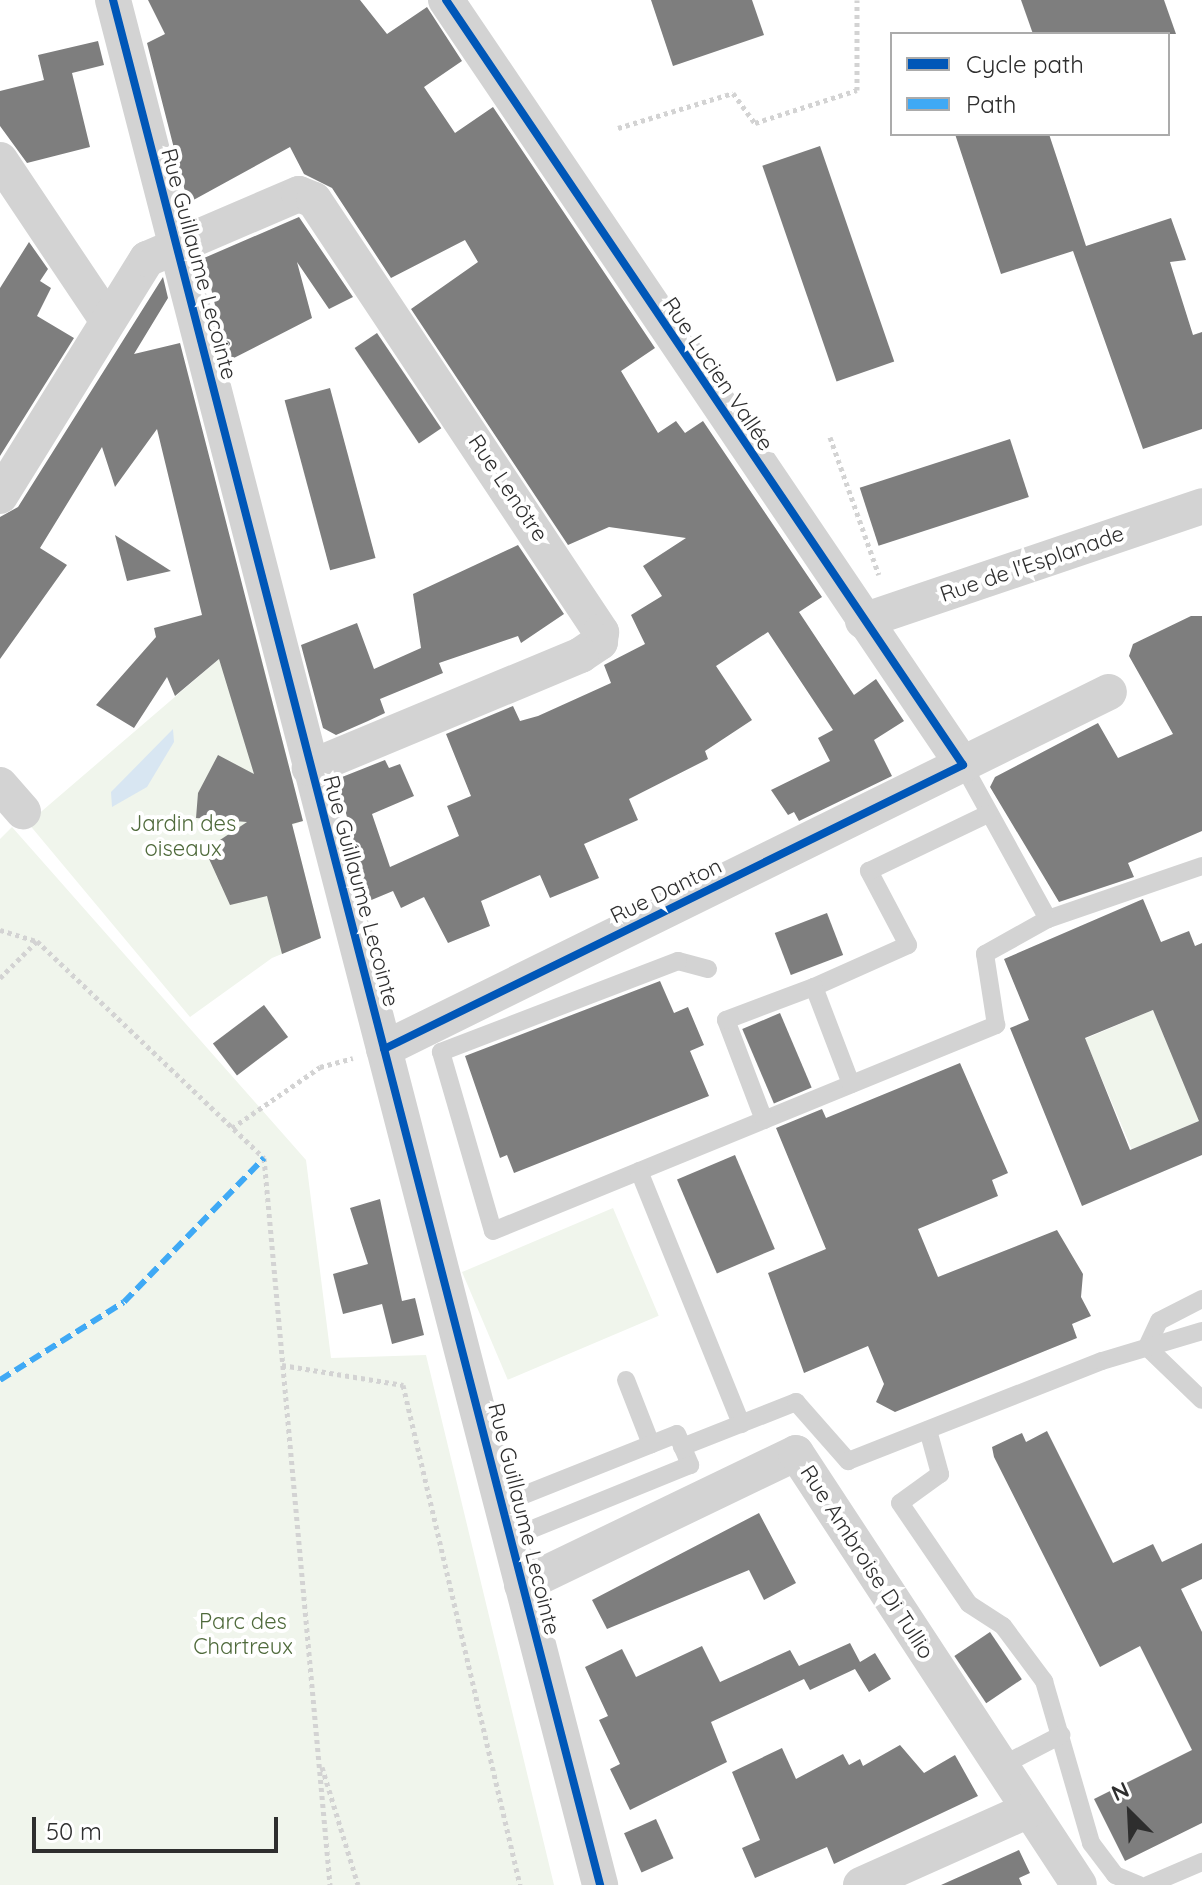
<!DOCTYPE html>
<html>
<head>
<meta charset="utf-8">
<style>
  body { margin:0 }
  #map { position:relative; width:1202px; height:1885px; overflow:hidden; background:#fff; font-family:Quicksand,sans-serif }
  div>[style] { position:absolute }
  .green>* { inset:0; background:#f0f5ec; transform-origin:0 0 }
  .water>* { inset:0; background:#d8e6f2 }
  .building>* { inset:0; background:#7e7e7e; transform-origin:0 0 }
  .path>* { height:5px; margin-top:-2.5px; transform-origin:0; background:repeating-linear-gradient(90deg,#d3d3d3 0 4px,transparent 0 8px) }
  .lane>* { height:18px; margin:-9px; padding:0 9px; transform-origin:9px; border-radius:9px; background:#d3d3d3 }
  .street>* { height:36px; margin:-18px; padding:0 18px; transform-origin:18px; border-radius:18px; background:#d3d3d3 }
  .quiet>* { height:6px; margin-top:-3px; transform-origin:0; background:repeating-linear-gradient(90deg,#3fa9f5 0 12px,transparent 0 18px) }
  .cycleway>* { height:8px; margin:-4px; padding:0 4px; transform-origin:4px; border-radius:4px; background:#0057b8 }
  span { translate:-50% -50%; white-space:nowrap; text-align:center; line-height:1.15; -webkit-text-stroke:8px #fff; paint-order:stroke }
  .street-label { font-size:22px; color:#2e2e2e }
  .park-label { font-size:22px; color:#4f6a3b }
  .legend { position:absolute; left:890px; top:32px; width:280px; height:104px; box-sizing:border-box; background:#fff; border:2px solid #ababab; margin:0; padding:10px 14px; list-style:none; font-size:24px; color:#2e2e2e }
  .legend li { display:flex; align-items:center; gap:16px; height:40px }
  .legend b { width:40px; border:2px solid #ababab }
  .north { position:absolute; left:1090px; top:1773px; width:80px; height:80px; -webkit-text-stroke:6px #fff; paint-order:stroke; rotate:336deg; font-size:22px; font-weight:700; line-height:32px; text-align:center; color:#2e2e2e }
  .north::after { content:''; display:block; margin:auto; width:28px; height:36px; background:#2e2e2e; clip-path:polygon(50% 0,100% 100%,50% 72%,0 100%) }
  .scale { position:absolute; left:32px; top:1817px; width:246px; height:36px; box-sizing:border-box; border:4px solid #2e2e2e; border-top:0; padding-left:10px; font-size:24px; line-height:28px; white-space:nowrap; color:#2e2e2e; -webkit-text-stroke:6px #fff; paint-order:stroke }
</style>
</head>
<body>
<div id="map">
  <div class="green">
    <i style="clip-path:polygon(254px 629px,303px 821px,292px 825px,321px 938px,272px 958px,190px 1017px,28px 823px)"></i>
    <i style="clip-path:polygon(12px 827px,306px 1160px,331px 1358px,426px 1355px,554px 1885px,0 1885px,0 839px)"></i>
    <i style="left:1153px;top:1010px;width:120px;height:74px;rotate:67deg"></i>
    <i style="left:613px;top:1208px;width:117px;height:164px;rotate:67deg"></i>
  </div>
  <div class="water">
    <i style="clip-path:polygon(173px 729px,174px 742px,147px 787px,112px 807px,111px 792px)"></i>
  </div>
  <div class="building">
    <i style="clip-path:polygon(148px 0,360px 0,387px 34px,427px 7px,462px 61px,424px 87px,455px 133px,493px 107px,655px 348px,621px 371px,658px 433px,676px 421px,685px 433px,703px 421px,822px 597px,799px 612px,854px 695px,876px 679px,904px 721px,874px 740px,892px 776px,799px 821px,794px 812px,788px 815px,771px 790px,830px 761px,818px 738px,833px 730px,768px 632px,716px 666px,752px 720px,705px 751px,708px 759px,629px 799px,638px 820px,584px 844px,599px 878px,550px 898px,540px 875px,481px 901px,490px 926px,448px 943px,424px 897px,401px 908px,393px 891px,369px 901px,337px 779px,385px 760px,389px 768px,400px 764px,414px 796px,372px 814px,390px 867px,459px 836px,447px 806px,471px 796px,446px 734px,513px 706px,520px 721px,538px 716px,611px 683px,604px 665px,645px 644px,631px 615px,662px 596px,643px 566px,686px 538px,609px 527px,568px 545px,411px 309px,478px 262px,465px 240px,391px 278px,332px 188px,304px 174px,290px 147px,188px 203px,147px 43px,165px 34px)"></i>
    <i style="clip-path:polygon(651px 0,752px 0,764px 35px,673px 66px)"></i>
    <i style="clip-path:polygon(1021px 0,1164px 0,1176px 34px,1033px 34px)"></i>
    <i style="clip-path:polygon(98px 41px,104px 65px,72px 73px,90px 147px,27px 163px,0 126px,0 91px,44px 80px,38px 55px)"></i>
    <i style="clip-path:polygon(955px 134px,1049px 134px,1086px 246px,1171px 218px,1186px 260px,1170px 262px,1193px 335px,1202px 332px,1202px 429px,1143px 449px,1073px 251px,1001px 274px)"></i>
    <i style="left:820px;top:146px;width:228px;height:61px;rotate:71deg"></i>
    <i style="clip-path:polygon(299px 217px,353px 297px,329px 309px,297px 262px,312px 318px,228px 361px,204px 258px)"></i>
    <i style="clip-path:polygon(29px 242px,48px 269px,40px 281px,51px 288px,37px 316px,74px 338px,0 456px,0 288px)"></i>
    <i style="clip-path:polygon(163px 277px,168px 298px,134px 354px,180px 343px,303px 821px,292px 824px,321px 938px,282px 954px,267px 896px,230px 905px,205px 850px,247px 822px,196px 818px,198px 793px,218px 755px,254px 774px,219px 659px,175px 696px,167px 677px,134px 728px,96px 705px,156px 637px,154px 628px,202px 615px,157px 429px,115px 487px,102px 447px,40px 548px,67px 565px,0 659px,0 517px,18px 507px)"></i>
    <i style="left:377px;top:333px;width:115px;height:27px;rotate:56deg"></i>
    <i style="left:330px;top:388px;width:176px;height:47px;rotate:75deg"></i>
    <i style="left:1010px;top:439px;width:61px;height:158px;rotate:72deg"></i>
    <i style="clip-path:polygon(115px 535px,171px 571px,127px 581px)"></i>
    <i style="clip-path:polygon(518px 545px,564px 614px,521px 643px,518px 636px,439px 663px,443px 673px,380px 699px,385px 713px,368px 721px,336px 735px,323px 728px,301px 645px,357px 623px,374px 669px,421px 648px,413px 594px)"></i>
    <i style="clip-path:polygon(1191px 616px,1202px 616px,1202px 831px,1128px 863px,1134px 877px,1059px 902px,990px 787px,995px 777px,1098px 723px,1118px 758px,1173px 734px,1129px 656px,1133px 644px)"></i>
    <i style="clip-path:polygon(evenodd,1143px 899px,1161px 942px,1189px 931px,1195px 946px,1202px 943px,1202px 1155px,1082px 1206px,1010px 1028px,1029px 1020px,1004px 959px,1143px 899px,1153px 1010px,1199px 1121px,1130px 1150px,1085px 1038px,1153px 1010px)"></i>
    <i style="left:827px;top:913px;width:45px;height:56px;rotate:69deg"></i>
    <i style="clip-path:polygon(660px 981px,674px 1013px,688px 1007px,704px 1045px,690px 1051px,709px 1096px,514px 1173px,507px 1155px,500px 1158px,465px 1056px)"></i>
    <i style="left:264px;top:1005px;width:40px;height:64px;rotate:53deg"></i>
    <i style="left:780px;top:1013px;width:81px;height:41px;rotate:67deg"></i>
    <i style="clip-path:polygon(960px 1063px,1008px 1173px,992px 1180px,998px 1196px,918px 1229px,938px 1277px,1057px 1230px,1083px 1274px,1081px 1297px,1091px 1316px,1072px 1324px,1077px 1338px,895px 1412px,876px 1402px,884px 1384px,868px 1346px,804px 1373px,768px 1273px,826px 1249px,776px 1128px,822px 1109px,826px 1118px)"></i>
    <i style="left:735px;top:1155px;width:102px;height:63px;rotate:67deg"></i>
    <i style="clip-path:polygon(380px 1199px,402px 1301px,415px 1298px,424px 1335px,392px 1344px,382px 1304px,343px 1314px,333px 1274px,368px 1264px,350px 1208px)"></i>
    <i style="clip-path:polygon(1047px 1431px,1113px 1563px,1153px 1544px,1162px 1562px,1202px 1543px,1202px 1579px,1181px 1589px,1202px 1632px,1202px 1823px,1125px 1861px,1094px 1799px,1192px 1750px,1140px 1646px,1100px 1667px,994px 1457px,992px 1447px,1022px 1433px,1026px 1442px)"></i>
    <i style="clip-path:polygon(759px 1513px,796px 1583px,764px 1600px,749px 1570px,607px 1629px,592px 1600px)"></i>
    <i style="left:990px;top:1632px;width:57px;height:43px;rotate:56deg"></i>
    <i style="clip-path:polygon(850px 1643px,860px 1662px,875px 1653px,891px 1679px,869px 1692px,855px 1669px,810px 1690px,804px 1679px,711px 1722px,727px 1762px,630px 1810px,610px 1769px,620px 1764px,599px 1720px,608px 1716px,585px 1667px,622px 1649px,636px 1677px,702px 1646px,720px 1682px,790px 1650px,799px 1666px)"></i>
    <i style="clip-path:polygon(900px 1745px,924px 1773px,955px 1755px,978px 1796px,834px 1864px,827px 1847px,755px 1878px,742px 1848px,760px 1840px,732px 1772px,782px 1748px,796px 1779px,843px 1754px,849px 1765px,860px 1759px,863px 1766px)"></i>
    <i style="left:656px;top:1819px;width:43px;height:35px;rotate:66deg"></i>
    <i style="clip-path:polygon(1019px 1850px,1030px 1873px,1019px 1878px,1022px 1885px,941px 1885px)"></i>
  </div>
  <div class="path">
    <i style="left:618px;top:128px;width:120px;rotate:-16.9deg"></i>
    <i style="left:733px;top:93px;width:37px;rotate:54deg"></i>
    <i style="left:755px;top:123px;width:107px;rotate:-17.9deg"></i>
    <i style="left:857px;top:90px;width:90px;rotate:-90deg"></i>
    <i style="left:830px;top:437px;width:146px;rotate:70.5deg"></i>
    <i style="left:0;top:930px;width:39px;rotate:17deg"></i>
    <i style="left:37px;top:941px;width:314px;rotate:43.7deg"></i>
    <i style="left:264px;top:1158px;width:730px;rotate:84.81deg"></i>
    <i style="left:0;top:978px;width:52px;rotate:-45deg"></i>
    <i style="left:232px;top:1128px;width:107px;rotate:-34.7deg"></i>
    <i style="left:320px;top:1067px;width:34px;rotate:-15deg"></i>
    <i style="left:282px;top:1365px;width:123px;rotate:9.4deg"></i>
    <i style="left:403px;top:1385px;width:514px;rotate:76.83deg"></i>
    <i style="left:322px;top:1767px;width:123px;rotate:73deg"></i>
  </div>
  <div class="lane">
    <i style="left:963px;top:765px;width:176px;rotate:61.1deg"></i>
    <i style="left:1048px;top:919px;width:163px;rotate:-19deg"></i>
    <i style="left:708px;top:969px;width:31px;rotate:-165deg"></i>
    <i style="left:678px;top:961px;width:254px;rotate:159deg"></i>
    <i style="left:441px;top:1052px;width:186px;rotate:73.8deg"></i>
    <i style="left:493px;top:1231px;width:544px;rotate:-22.27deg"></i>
    <i style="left:996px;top:1025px;width:72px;rotate:-98.8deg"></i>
    <i style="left:985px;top:954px;width:72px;rotate:-29.1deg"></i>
    <i style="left:814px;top:987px;width:103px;rotate:-24.1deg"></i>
    <i style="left:908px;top:945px;width:84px;rotate:-117.8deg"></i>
    <i style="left:869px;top:871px;width:132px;rotate:-25.6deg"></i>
    <i style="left:764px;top:1120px;width:107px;rotate:-110.8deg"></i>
    <i style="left:726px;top:1020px;width:94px;rotate:-20.6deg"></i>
    <i style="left:814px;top:987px;width:104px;rotate:69.1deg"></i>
    <i style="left:639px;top:1171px;width:273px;rotate:68deg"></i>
    <i style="left:1202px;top:1299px;width:48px;rotate:152.9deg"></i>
    <i style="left:1159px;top:1321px;width:29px;rotate:115deg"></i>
    <i style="left:1147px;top:1347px;width:76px;rotate:43.9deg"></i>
    <i style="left:626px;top:1380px;width:69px;rotate:68.7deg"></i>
    <i style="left:928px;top:1430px;width:46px;rotate:74.7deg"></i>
    <i style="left:940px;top:1474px;width:49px;rotate:144.1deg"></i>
    <i style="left:900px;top:1503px;width:122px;rotate:55.7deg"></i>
    <i style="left:969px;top:1604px;width:40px;rotate:32.9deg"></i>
    <i style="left:1003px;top:1626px;width:69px;rotate:53.3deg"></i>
    <i style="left:1044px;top:1681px;width:169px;rotate:73.8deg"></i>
    <i style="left:1091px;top:1843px;width:40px;rotate:53deg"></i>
    <i style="left:1115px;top:1875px;width:26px;rotate:23deg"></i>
    <i style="left:682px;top:1447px;width:123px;rotate:-21.5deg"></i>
    <i style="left:796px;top:1402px;width:79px;rotate:48.6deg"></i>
    <i style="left:848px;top:1461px;width:273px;rotate:-21.5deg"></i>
    <i style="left:1102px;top:1361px;width:104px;rotate:-16.7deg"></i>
    <i style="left:501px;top:1504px;width:189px;rotate:-21.7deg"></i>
    <i style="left:677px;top:1434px;width:34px;rotate:67deg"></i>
    <i style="left:690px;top:1465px;width:194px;rotate:157.9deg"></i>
    <i style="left:1001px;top:1766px;width:68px;rotate:-27.3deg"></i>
    <i style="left:1148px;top:1885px;width:59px;rotate:-23.1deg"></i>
  </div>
  <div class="street">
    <i style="left:113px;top:0;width:1947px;rotate:75.51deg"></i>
    <i style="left:446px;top:0;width:923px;rotate:55.95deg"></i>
    <i style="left:0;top:160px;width:192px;rotate:56.2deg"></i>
    <i style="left:0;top:496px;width:279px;rotate:-58.2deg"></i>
    <i style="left:147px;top:259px;width:165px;rotate:-23.2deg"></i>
    <i style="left:299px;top:194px;width:16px;rotate:22deg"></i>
    <i style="left:314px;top:200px;width:519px;rotate:56.4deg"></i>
    <i style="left:601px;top:632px;width:10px;rotate:96deg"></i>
    <i style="left:600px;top:642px;width:23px;rotate:146deg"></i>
    <i style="left:581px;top:655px;width:294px;rotate:157.4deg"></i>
    <i style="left:863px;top:621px;width:358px;rotate:-18.7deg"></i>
    <i style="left:0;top:785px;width:35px;rotate:49deg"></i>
    <i style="left:384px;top:1049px;width:808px;rotate:-26.22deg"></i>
    <i style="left:522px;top:1585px;width:304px;rotate:-25.7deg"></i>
    <i style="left:796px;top:1453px;width:516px;rotate:56.77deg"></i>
    <i style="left:861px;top:1885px;width:184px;rotate:-24.1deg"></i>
  </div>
  <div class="quiet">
    <i style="left:0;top:1380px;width:146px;rotate:-32.2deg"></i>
    <i style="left:124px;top:1302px;width:201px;rotate:-45.8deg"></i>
  </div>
  <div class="cycleway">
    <i style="left:113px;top:0;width:1947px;rotate:75.51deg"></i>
    <i style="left:384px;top:1049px;width:645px;rotate:-26.13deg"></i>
    <i style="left:963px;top:765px;width:923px;rotate:-124.05deg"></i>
  </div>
  <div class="street-label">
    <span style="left:199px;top:264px;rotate:75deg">Rue Guillaume Lecointe</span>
    <span style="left:718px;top:374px;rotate:56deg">Rue Lucien Vallée</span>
    <span style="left:508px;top:488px;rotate:56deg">Rue Lenôtre</span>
    <span style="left:1032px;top:564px;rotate:-19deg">Rue de l'Esplanade</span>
    <span style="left:361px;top:891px;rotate:75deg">Rue Guillaume Lecointe</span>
    <span style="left:666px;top:891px;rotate:-26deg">Rue Danton</span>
    <span style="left:524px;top:1519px;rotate:76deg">Rue Guillaume Lecointe</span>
    <span style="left:867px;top:1562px;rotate:57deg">Rue Ambroise Di Tullio</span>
  </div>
  <div class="park-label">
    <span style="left:183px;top:836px">Jardin des<br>oiseaux</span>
    <span style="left:243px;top:1634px">Parc des<br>Chartreux</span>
  </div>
  <ul class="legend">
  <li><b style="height:10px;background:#0057b8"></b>Cycle path</li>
  <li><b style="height:10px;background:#3fa9f5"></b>Path</li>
  </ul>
  <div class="north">N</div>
  <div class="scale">50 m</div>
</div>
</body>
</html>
